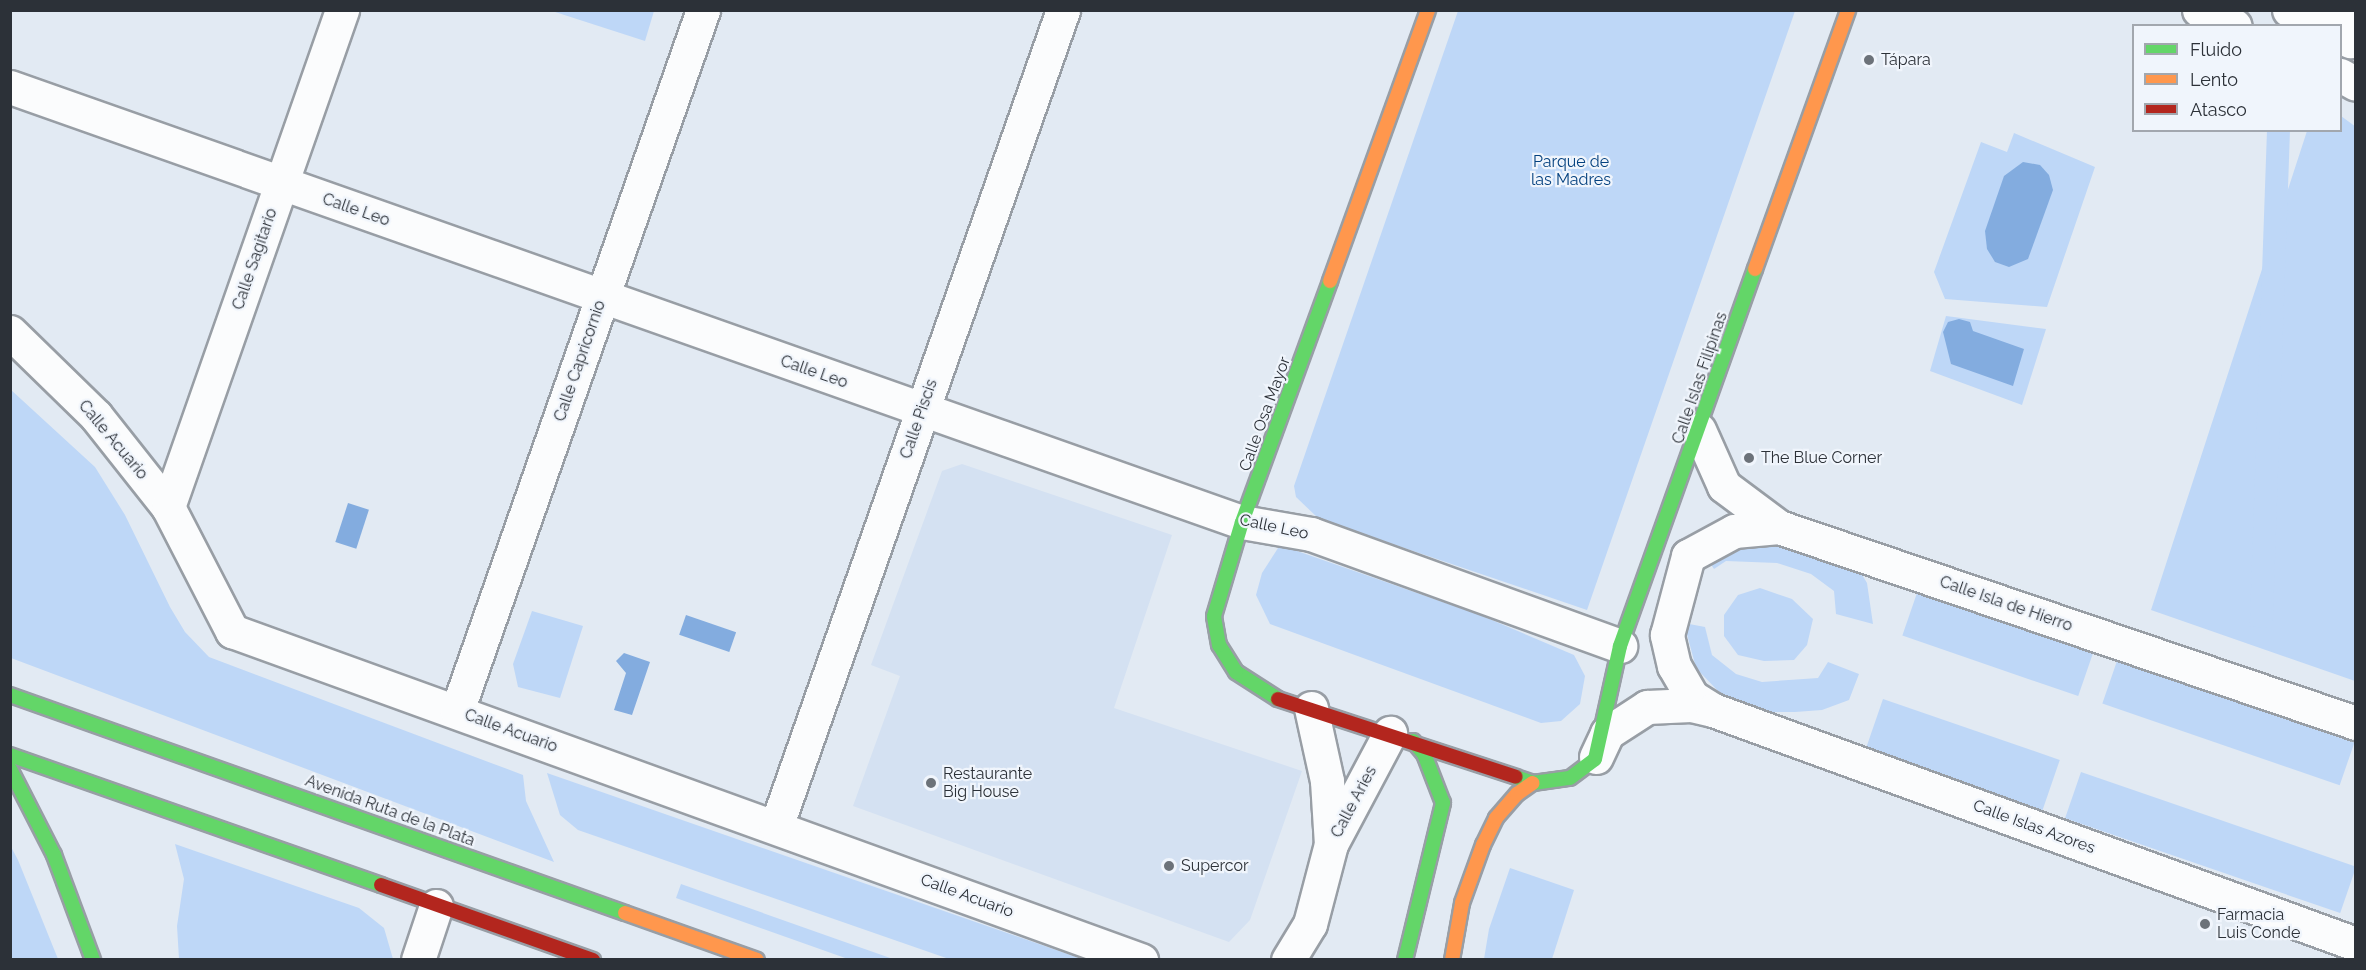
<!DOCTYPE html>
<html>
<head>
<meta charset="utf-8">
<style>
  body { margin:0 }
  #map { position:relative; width:2366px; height:970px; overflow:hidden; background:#e2eaf3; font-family:Raleway,sans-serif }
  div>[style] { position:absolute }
  .built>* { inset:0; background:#d4e1f2 }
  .green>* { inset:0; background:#bed7f7; transform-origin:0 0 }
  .water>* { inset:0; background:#83acdf; transform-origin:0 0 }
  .roads { filter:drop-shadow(2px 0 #989ea5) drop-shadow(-2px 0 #989ea5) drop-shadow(0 2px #989ea5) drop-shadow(0 -2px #989ea5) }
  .street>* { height:33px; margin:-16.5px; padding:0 16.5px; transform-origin:16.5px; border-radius:16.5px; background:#fbfcfd }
  .fast>* { height:14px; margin:-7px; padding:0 7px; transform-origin:7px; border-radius:7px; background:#63d668 }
  .slow>* { height:14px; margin:-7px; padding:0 7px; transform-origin:7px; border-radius:7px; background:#ff974d }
  .jam>* { height:14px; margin:-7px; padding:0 7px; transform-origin:7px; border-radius:7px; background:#b3261e }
  .dots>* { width:16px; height:16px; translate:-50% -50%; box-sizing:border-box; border:3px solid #f0f5fc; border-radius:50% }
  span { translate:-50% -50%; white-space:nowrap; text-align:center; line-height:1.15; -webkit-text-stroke:4.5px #f0f5fc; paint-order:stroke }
  .poi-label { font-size:16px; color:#2c3138 }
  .left { translate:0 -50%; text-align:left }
  .park-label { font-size:16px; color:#04417f }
  .street-label { font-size:16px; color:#2c3138 }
  .frame { position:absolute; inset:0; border:12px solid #2c3138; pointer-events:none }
  .legend { position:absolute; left:2132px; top:24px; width:210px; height:108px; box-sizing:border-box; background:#f0f5fc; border:2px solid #a2a7ae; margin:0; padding:8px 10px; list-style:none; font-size:18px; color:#2c3138 }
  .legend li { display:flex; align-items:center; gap:12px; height:30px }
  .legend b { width:30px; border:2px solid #a2a7ae }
</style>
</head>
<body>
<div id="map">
  <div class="built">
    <i style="clip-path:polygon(962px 464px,1172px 535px,1114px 708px,1302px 771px,1250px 920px,1229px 942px,853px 806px,900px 676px,871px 665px,942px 471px)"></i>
  </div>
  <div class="green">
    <i style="clip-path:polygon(552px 11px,654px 10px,654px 11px,645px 41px)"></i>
    <i style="clip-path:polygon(1458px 11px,1795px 11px,1587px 610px,1319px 519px,1296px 497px,1294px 486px)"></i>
    <i style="clip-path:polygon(2341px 116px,2356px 127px,2355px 681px,2151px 610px,2307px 131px,2340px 130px)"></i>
    <i style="left:2267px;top:130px;width:23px;height:497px;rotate:2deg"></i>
    <i style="clip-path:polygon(2014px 133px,2095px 167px,2047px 307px,1945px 299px,1934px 272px,1981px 142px,2007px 152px)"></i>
    <i style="clip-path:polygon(1946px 316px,2046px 329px,2022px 405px,1930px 371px)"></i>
    <i style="clip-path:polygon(10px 389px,95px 467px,125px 515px,170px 607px,185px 632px,209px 657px,523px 775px,526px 801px,554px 862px,11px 658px)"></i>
    <i style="clip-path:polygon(1749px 539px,1780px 542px,1858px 568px,1867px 583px,1873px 624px,1836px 614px,1834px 591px,1811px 574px,1777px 563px,1726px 561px,1714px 569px,1708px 560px)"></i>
    <i style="clip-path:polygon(1280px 545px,1480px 615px,1574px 655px,1585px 676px,1580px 704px,1561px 721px,1541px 723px,1270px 624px,1256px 595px,1262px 573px)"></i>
    <i style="clip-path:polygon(1760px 588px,1792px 599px,1813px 619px,1807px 645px,1794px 660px,1764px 661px,1738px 655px,1724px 636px,1724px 615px,1738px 595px)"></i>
    <i style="left:1917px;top:593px;width:186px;height:45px;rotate:19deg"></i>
    <i style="clip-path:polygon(532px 611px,583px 626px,560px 698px,518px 687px,513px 664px)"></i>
    <i style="clip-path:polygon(1684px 623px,1705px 627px,1712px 655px,1736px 674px,1762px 682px,1818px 678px,1828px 662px,1859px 674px,1849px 700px,1822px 710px,1795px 712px,1765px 712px,1740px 705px,1718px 691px,1696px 668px)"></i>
    <i style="left:2117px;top:661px;width:251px;height:45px;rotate:19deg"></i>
    <i style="left:1883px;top:699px;width:187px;height:54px;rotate:19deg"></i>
    <i style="left:2081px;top:772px;width:291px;height:49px;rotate:19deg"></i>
    <i style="clip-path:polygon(547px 773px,1082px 959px,949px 959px,578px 830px,560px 815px)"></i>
    <i style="clip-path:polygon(175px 844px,359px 908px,384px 928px,393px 959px,179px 959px,177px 926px,184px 879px)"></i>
    <i style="clip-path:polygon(10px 845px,18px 860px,58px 959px,11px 959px)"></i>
    <i style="clip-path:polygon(1510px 868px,1574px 890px,1552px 959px,1484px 959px,1489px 929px)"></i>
    <i style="clip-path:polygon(681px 884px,893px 959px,848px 959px,676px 898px)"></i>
  </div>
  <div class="water">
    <i style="clip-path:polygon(2023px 162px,2040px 165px,2049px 175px,2053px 190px,2028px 259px,2009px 267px,1995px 262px,1987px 249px,1985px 231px,2004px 176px)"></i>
    <i style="clip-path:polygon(1959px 319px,1970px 322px,1973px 331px,2024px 349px,2013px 386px,1951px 364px,1943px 332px,1948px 322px)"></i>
    <i style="left:348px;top:503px;width:22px;height:41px;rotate:18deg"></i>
    <i style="left:686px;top:615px;width:53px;height:21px;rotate:19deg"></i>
    <i style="clip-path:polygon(624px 653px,650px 662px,632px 715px,614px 710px,626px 673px,616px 661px)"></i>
  </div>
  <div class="roads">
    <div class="street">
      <i style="left:2199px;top:10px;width:39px;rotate:24deg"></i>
      <i style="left:2289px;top:10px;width:34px;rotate:28deg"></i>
      <i style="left:2337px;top:10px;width:34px;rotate:67deg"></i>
      <i style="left:2340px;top:75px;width:18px;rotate:29deg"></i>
      <i style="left:10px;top:87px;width:1307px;rotate:19.45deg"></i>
      <i style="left:1242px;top:522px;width:70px;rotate:9.9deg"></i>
      <i style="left:1311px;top:534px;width:329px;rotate:19.9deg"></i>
      <i style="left:10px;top:332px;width:120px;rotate:44.3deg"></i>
      <i style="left:96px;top:416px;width:116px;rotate:51.6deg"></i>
      <i style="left:168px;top:507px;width:140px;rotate:62.7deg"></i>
      <i style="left:232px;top:631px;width:967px;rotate:19.9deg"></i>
      <i style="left:1699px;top:430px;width:61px;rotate:65.9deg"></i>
      <i style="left:1724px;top:486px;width:69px;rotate:36.7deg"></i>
      <i style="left:1779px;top:527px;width:609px;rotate:18.76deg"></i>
      <i style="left:168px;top:507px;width:527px;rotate:-70.7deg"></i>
      <i style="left:1311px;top:708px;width:75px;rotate:77.6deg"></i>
      <i style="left:1327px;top:781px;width:63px;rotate:86.4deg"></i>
      <i style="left:1713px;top:710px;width:25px;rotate:-148deg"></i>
      <i style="left:1692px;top:697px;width:36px;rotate:-120deg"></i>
      <i style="left:1674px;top:666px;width:32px;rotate:-103deg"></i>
      <i style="left:1667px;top:635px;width:82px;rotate:-75.1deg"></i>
      <i style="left:1688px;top:556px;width:52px;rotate:-28.5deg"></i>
      <i style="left:1734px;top:531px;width:45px;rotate:-5.1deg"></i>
      <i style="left:457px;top:711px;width:743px;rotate:-70.66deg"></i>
      <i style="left:1596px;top:757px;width:26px;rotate:-65deg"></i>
      <i style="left:1607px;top:733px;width:48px;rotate:-33deg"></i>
      <i style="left:1647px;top:707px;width:44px;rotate:-2.6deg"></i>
      <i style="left:1691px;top:705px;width:23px;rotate:13deg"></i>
      <i style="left:1713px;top:710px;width:684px;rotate:20deg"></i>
      <i style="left:776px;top:827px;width:866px;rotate:-70.64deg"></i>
      <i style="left:418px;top:960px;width:57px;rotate:-71.6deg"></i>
      <i style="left:1288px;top:960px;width:42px;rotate:-58.6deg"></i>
      <i style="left:1310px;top:924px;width:83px;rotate:-75.3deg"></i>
      <i style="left:1331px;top:844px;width:126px;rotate:-62deg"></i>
    </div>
    <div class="fast">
      <i style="left:10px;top:695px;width:652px;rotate:19.52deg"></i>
      <i style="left:1278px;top:699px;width:50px;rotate:-147.3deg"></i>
      <i style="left:1236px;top:672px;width:32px;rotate:-122deg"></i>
      <i style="left:1219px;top:645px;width:29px;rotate:-100deg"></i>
      <i style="left:1214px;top:616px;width:98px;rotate:-73.4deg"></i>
      <i style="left:1242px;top:522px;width:257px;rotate:-69.9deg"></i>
      <i style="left:10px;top:755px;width:393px;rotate:19.3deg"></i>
      <i style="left:10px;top:769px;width:97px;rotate:62.9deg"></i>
      <i style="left:54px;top:855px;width:112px;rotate:69.6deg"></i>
      <i style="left:1516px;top:777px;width:18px;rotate:19deg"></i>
      <i style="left:1533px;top:783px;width:37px;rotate:-8deg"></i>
      <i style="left:1570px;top:778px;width:31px;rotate:-37deg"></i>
      <i style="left:1595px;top:759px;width:116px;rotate:-77.5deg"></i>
      <i style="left:1620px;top:646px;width:400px;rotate:-70.3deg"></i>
      <i style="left:1405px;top:960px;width:162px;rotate:-76.4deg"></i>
      <i style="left:1443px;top:803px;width:53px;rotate:-111.2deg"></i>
      <i style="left:1424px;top:754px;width:17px;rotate:-130deg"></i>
    </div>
    <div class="slow">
      <i style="left:1755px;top:269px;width:275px;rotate:-70.2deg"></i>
      <i style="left:1330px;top:281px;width:288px;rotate:-70.1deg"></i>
      <i style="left:625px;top:913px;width:140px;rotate:19.6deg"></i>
      <i style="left:1452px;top:960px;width:58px;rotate:-80deg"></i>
      <i style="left:1462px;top:903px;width:62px;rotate:-70.1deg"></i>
      <i style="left:1483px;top:845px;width:30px;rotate:-64deg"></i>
      <i style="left:1496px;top:818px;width:32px;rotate:-49deg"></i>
      <i style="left:1517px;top:794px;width:19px;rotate:-35deg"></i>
    </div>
    <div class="jam">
      <i style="left:1278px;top:699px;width:250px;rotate:18.1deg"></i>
      <i style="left:381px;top:885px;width:225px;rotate:19.5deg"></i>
    </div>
  </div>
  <div class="dots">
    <i style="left:1869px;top:60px;background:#6c7279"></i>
    <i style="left:1749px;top:458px;background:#6c7279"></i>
    <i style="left:931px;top:783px;background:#6c7279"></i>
    <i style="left:1169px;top:866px;background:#6c7279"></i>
    <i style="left:2205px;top:924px;background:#6c7279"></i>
  </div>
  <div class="poi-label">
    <span class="left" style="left:1881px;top:60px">Tápara</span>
    <span class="left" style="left:1761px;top:458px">The Blue Corner</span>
    <span class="left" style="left:943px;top:783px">Restaurante<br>Big House</span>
    <span class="left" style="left:1181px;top:866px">Supercor</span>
    <span class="left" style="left:2217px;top:924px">Farmacia<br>Luis Conde</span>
  </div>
  <div class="park-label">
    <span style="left:1571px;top:171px">Parque de<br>las Madres</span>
  </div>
  <div class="street-label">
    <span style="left:356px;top:210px;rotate:19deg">Calle Leo</span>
    <span style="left:255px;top:259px;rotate:-71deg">Calle Sagitario</span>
    <span style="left:580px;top:361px;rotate:-71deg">Calle Capricornio</span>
    <span style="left:814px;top:372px;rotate:19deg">Calle Leo</span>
    <span style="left:1700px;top:378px;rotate:-71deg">Calle Islas Filipinas</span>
    <span style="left:1265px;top:414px;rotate:-70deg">Calle Osa Mayor</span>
    <span style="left:919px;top:419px;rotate:-71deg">Calle Piscis</span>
    <span style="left:113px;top:440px;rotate:50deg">Calle Acuario</span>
    <span style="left:1274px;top:527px;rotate:12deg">Calle Leo</span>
    <span style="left:2006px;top:604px;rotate:19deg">Calle Isla de Hierro</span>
    <span style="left:511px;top:731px;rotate:20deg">Calle Acuario</span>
    <span style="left:1354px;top:802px;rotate:-62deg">Calle Aries</span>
    <span style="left:390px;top:811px;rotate:20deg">Avenida Ruta de la Plata</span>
    <span style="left:2034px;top:827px;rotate:20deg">Calle Islas Azores</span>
    <span style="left:967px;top:896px;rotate:20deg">Calle Acuario</span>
  </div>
  <div class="frame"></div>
  <ul class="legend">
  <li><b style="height:8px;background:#63d668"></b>Fluido</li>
  <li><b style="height:8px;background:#ff974d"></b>Lento</li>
  <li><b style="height:8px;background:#b3261e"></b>Atasco</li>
  </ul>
</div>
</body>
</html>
